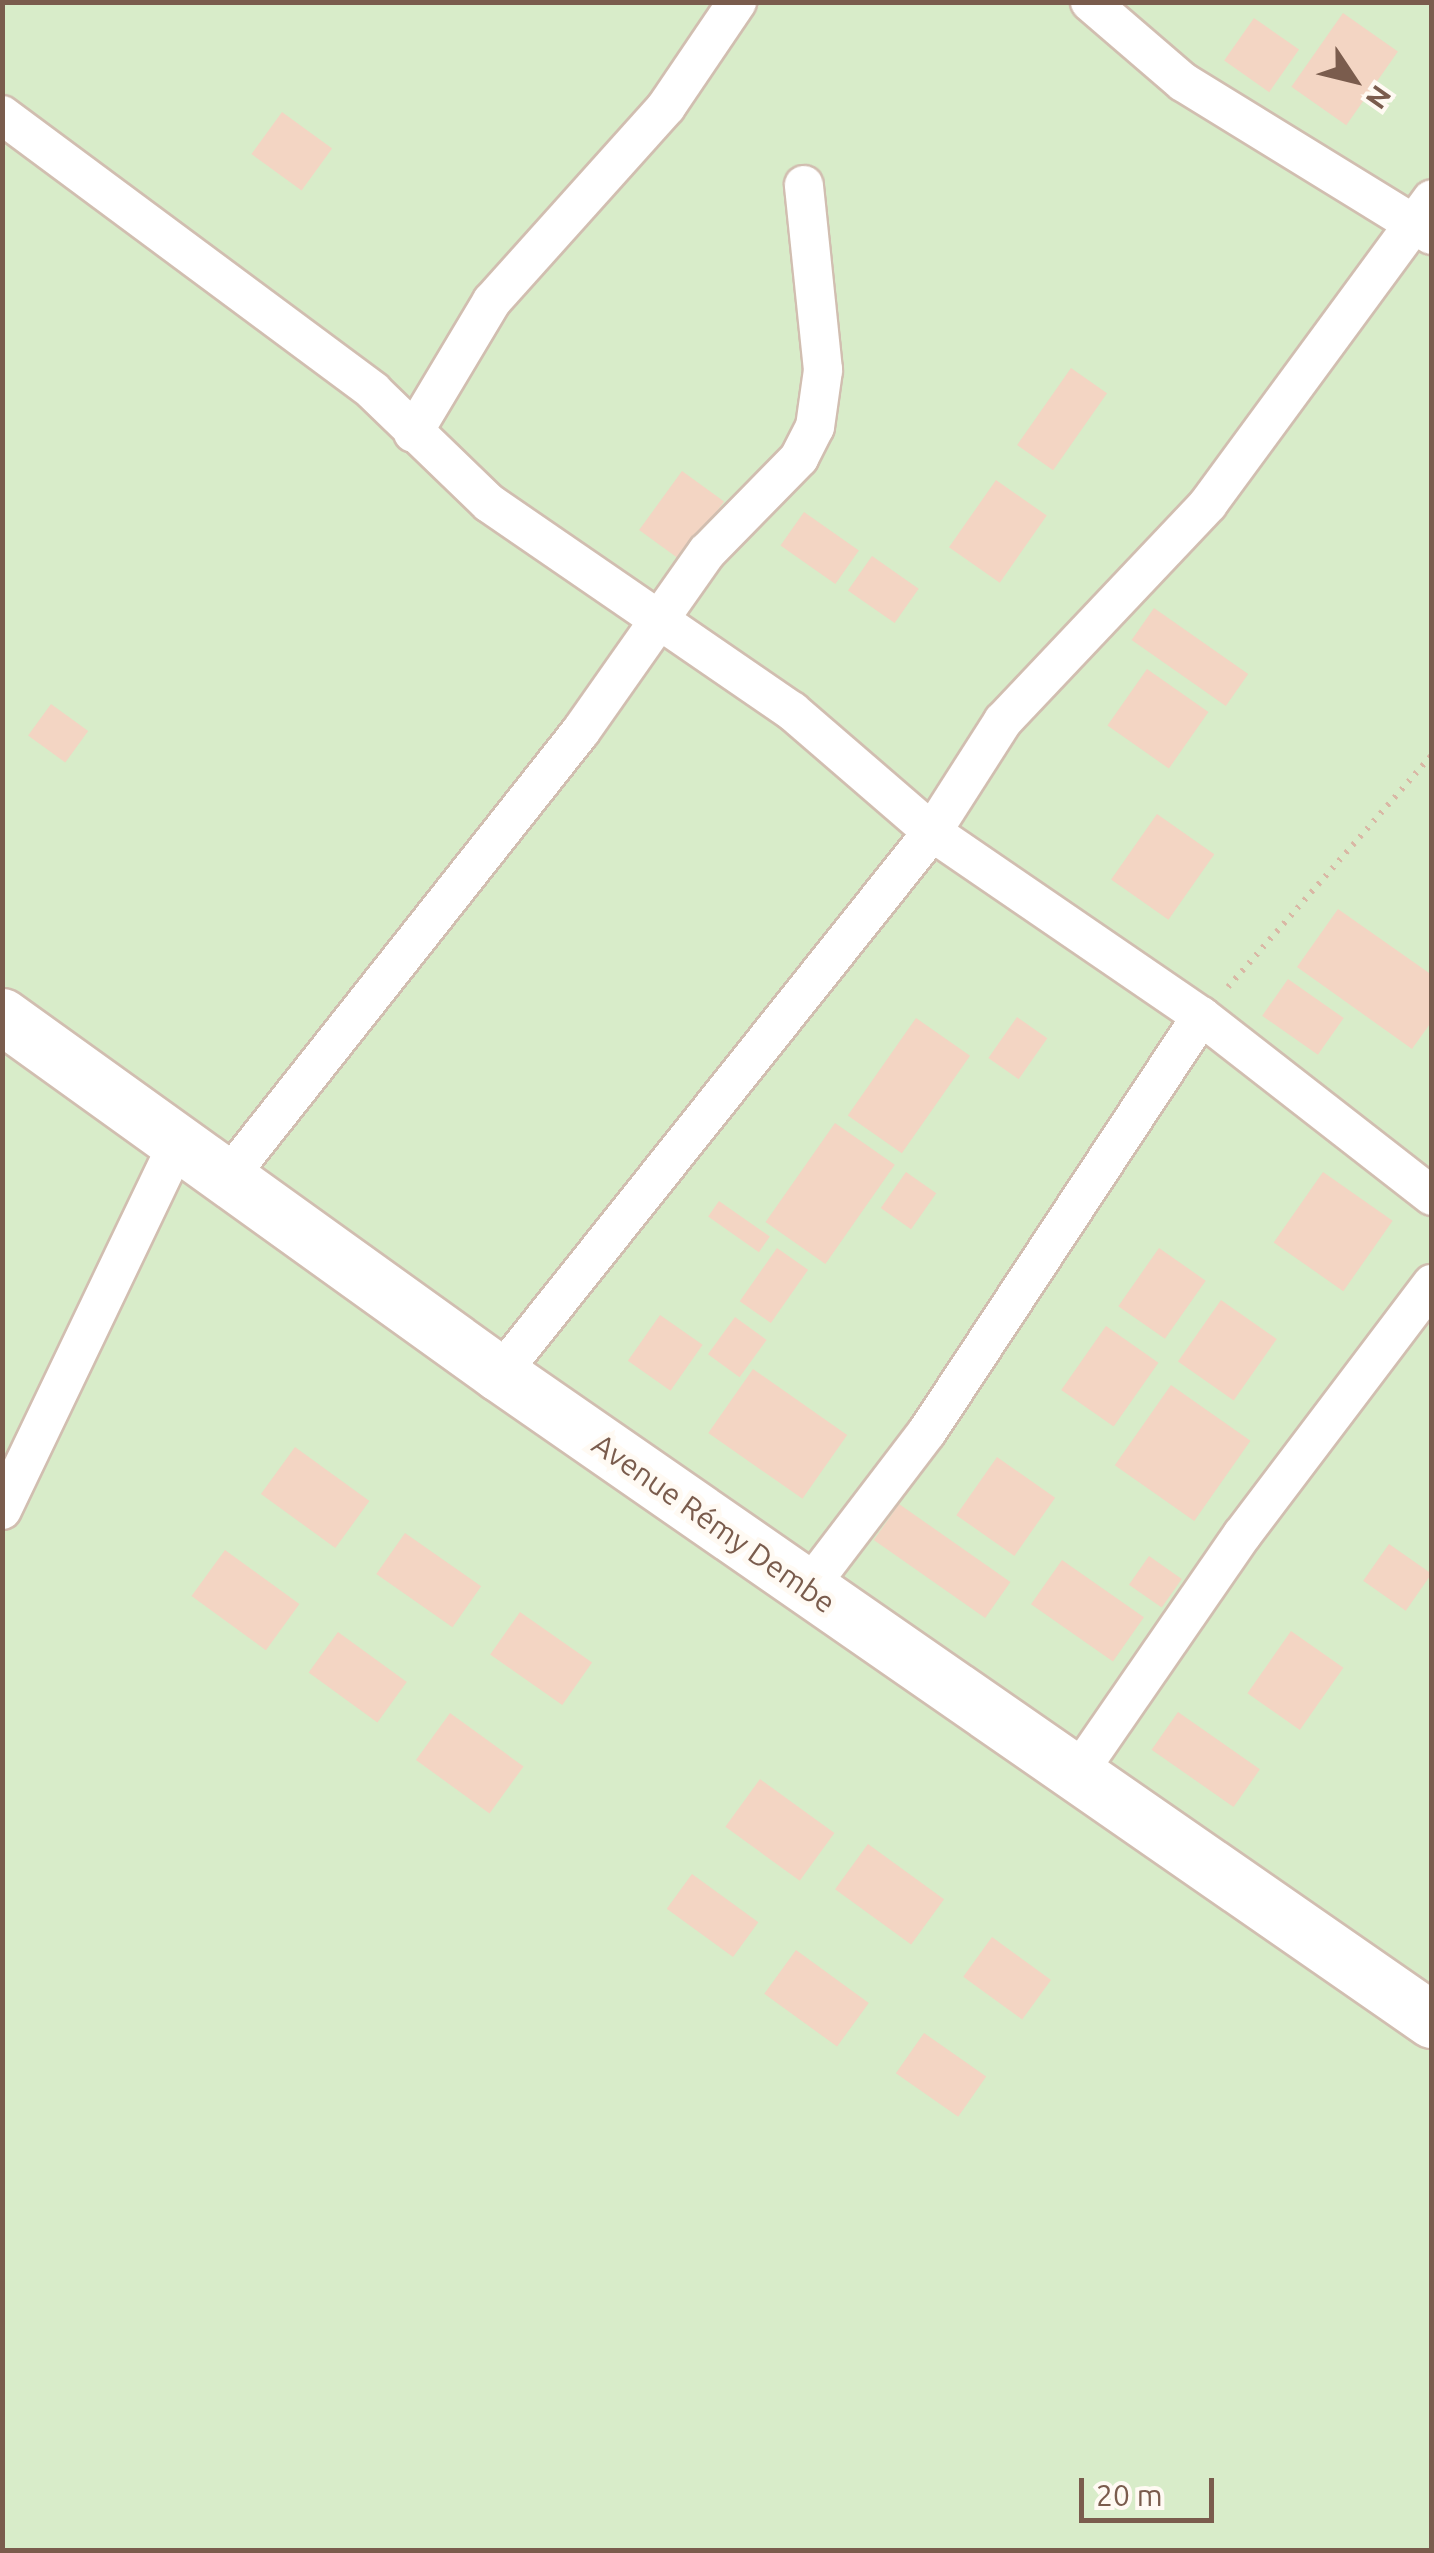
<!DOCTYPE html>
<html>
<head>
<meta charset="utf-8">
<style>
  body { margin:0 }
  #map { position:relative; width:1434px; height:2553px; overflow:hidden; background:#fdf6ec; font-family:Ubuntu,sans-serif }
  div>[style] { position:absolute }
  .green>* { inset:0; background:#d8ecc9; transform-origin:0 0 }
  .building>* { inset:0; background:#f3d5c3; transform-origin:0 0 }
  .path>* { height:6px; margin-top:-3px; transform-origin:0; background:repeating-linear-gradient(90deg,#d9b8a5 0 2.5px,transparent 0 10.5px) }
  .roads { filter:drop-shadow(2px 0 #d1beb0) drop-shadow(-2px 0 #d1beb0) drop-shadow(0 2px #d1beb0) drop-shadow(0 -2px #d1beb0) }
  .street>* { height:38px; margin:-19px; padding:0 19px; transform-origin:19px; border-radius:19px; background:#fff }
  .secondary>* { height:55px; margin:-27.5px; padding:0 27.5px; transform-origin:27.5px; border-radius:27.5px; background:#fff }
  span { translate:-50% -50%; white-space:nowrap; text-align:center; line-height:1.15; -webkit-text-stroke:10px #fffaf3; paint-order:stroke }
  .street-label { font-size:30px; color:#7a5c4d }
  .frame { position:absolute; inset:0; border:5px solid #7a5c4d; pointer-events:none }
  .north { position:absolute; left:1304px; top:30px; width:100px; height:100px; -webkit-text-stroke:8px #fffaf3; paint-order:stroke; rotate:125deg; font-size:28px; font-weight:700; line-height:40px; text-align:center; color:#7a5c4d }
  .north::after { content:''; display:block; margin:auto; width:35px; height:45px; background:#7a5c4d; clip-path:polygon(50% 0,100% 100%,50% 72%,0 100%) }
  .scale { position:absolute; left:1079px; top:2478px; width:135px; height:45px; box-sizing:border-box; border:5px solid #7a5c4d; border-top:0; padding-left:12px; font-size:30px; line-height:35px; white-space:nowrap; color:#7a5c4d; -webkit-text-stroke:8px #fffaf3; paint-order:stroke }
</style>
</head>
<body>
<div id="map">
  <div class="green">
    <i style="left:3px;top:3px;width:1428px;height:2547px"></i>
  </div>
  <div class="building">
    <i style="left:1343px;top:13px;width:67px;height:90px;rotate:35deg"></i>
    <i style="left:1254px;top:18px;width:55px;height:52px;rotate:35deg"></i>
    <i style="left:282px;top:112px;width:62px;height:52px;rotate:36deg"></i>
    <i style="left:1071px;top:368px;width:44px;height:94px;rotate:35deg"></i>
    <i style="left:682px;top:471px;width:52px;height:73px;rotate:36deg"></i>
    <i style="left:996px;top:480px;width:62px;height:82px;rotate:35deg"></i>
    <i style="left:804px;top:512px;width:67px;height:41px;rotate:35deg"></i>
    <i style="left:872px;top:556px;width:57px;height:42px;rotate:35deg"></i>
    <i style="left:1154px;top:608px;width:115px;height:39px;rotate:35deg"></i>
    <i style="left:1147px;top:669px;width:75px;height:69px;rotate:35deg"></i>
    <i style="left:51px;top:704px;width:46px;height:39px;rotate:36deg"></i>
    <i style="left:1157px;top:814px;width:70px;height:80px;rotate:35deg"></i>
    <i style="clip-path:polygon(1338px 909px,1432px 975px,1432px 1021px,1412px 1049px,1297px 967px)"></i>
    <i style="left:1288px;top:979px;width:68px;height:45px;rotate:35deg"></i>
    <i style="left:1017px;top:1017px;width:37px;height:50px;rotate:35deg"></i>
    <i style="left:916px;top:1018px;width:66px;height:119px;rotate:35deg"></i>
    <i style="left:835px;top:1123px;width:73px;height:121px;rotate:35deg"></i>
    <i style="left:906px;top:1172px;width:37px;height:44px;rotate:35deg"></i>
    <i style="left:1323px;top:1172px;width:85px;height:86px;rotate:35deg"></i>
    <i style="left:719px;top:1201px;width:62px;height:19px;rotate:35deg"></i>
    <i style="left:777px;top:1248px;width:38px;height:65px;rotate:35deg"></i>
    <i style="left:1159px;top:1248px;width:57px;height:71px;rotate:35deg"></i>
    <i style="left:1221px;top:1300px;width:68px;height:75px;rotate:35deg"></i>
    <i style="left:660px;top:1315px;width:52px;height:56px;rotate:35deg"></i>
    <i style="left:735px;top:1317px;width:39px;height:46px;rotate:36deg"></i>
    <i style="left:1106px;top:1326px;width:64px;height:78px;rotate:35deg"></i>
    <i style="left:753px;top:1369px;width:115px;height:78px;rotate:35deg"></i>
    <i style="left:1171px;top:1385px;width:97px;height:98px;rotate:35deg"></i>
    <i style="left:295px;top:1447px;width:92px;height:58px;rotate:36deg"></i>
    <i style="left:997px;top:1457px;width:71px;height:71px;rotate:35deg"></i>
    <i style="left:899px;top:1504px;width:136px;height:44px;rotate:35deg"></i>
    <i style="left:405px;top:1533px;width:93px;height:50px;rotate:35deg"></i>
    <i style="left:1389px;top:1544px;width:52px;height:45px;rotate:35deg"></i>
    <i style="left:225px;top:1550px;width:92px;height:57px;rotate:36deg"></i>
    <i style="left:1149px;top:1556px;width:40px;height:35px;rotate:35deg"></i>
    <i style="left:1062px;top:1560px;width:100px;height:54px;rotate:35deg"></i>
    <i style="left:520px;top:1612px;width:88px;height:52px;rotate:35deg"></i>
    <i style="left:1291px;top:1631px;width:64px;height:76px;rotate:35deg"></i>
    <i style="left:338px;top:1632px;width:85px;height:50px;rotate:36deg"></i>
    <i style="left:1178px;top:1712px;width:100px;height:46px;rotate:35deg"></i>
    <i style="left:450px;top:1713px;width:91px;height:58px;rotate:36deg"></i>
    <i style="left:760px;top:1779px;width:92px;height:59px;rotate:36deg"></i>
    <i style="left:868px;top:1844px;width:94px;height:56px;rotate:36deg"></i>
    <i style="left:692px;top:1874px;width:82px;height:43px;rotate:36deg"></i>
    <i style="left:992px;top:1937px;width:73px;height:49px;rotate:36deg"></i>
    <i style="left:796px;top:1950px;width:90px;height:54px;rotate:36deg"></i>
    <i style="left:924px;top:2033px;width:76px;height:49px;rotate:35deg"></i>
  </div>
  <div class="path">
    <i style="left:1228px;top:987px;width:309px;rotate:-48.7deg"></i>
  </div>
  <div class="roads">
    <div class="street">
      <i style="left:1090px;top:2px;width:123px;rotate:40.7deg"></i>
      <i style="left:1183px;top:82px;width:292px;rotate:31.6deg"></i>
      <i style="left:2px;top:115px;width:462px;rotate:36.6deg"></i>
      <i style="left:373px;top:391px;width:161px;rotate:44deg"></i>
      <i style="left:489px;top:503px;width:368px;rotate:34.5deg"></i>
      <i style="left:792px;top:711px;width:185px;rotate:40.8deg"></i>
      <i style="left:932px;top:832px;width:326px;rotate:34.4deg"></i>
      <i style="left:1201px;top:1016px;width:293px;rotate:37.9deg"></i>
      <i style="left:413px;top:433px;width:154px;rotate:-59.1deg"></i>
      <i style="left:492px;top:301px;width:261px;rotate:-48.1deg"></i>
      <i style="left:666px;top:107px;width:127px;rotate:-55.9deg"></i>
      <i style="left:229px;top:1176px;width:567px;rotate:-51.66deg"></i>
      <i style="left:581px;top:731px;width:219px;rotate:-54.9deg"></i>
      <i style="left:707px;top:552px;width:132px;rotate:-45.6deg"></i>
      <i style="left:799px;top:458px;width:35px;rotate:-63deg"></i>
      <i style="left:815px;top:427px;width:58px;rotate:-82deg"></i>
      <i style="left:823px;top:370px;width:186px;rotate:-95.9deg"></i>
      <i style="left:500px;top:1374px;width:693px;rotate:-51.44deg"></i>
      <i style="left:932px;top:832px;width:132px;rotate:-57.4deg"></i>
      <i style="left:1003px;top:721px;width:299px;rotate:-46.6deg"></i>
      <i style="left:1208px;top:504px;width:378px;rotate:-53.7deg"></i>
      <i style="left:2px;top:1510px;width:409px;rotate:-64.4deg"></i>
      <i style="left:808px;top:1588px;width:196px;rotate:-52.7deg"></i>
      <i style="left:927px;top:1432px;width:498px;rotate:-56.6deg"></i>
      <i style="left:1077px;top:1774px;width:290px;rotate:-55.4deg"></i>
      <i style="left:1242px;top:1535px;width:315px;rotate:-52.9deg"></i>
    </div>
    <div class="secondary">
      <i style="left:2px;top:1016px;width:613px;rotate:35.71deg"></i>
      <i style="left:500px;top:1374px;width:1134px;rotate:34.73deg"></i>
    </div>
  </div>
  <div class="street-label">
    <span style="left:714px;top:1523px;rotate:35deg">Avenue Rémy Dembe</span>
  </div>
  <div class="frame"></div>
  <div class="north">N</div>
  <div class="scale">20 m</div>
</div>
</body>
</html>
